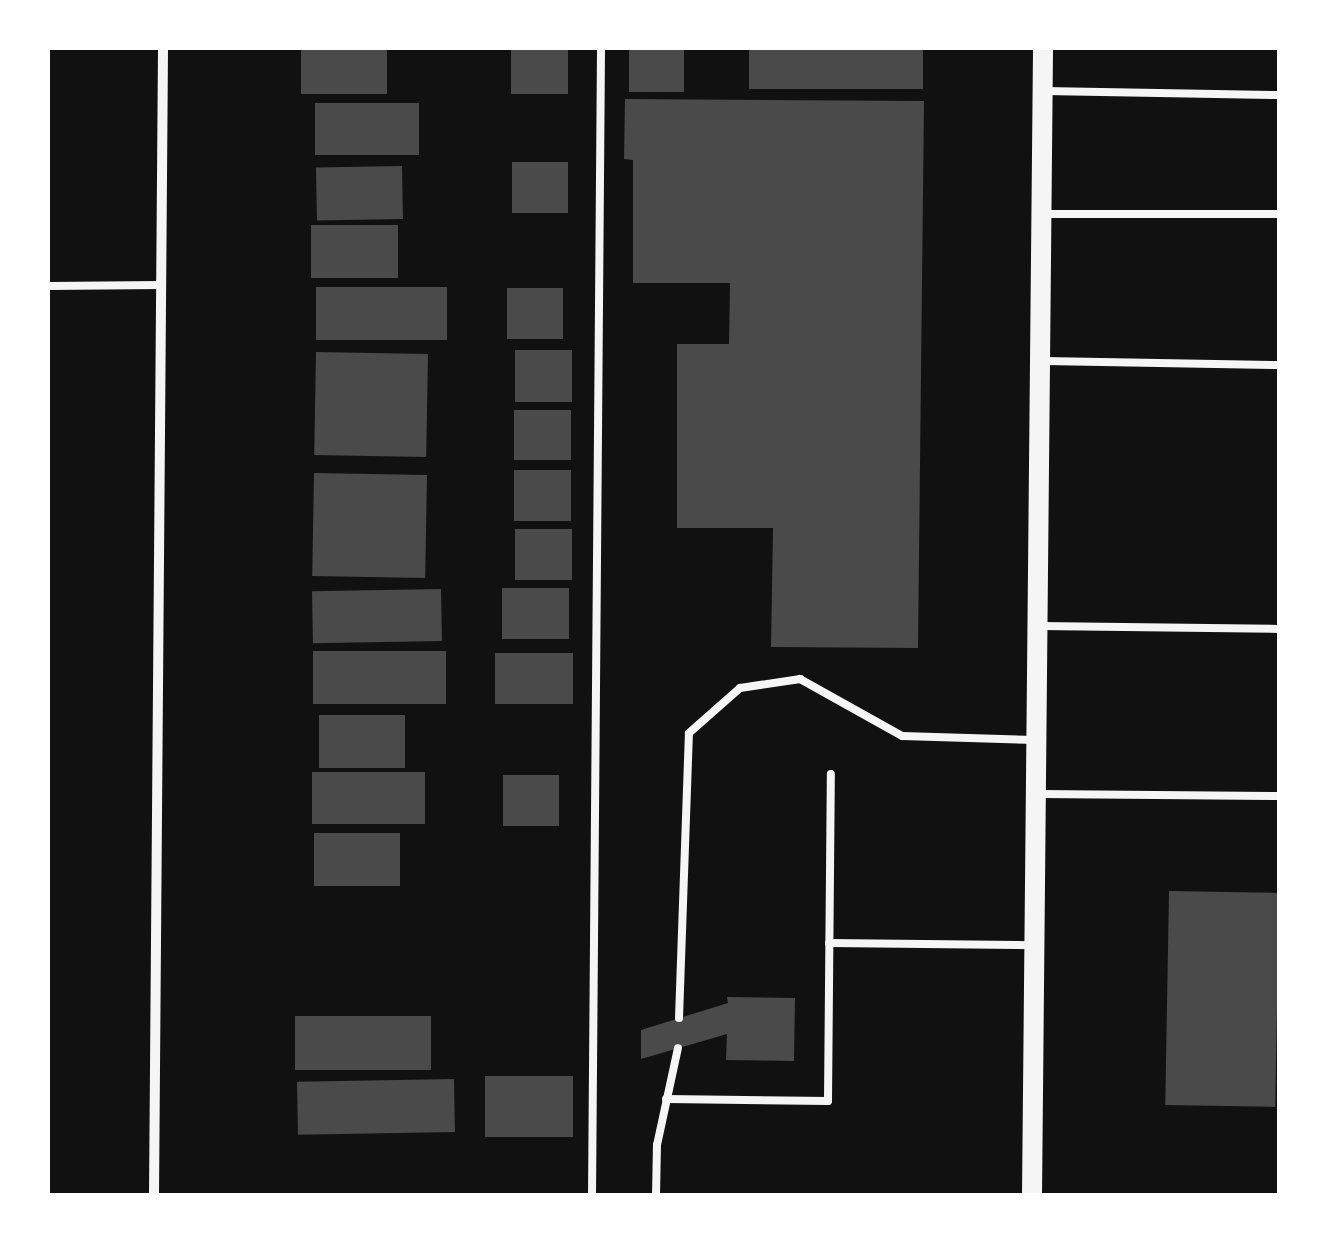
<!DOCTYPE html>
<html>
<head>
<meta charset="utf-8">
<style>
  body { margin:0 }
  #map { position:relative; width:1327px; height:1243px; overflow:hidden; background:#111; font-family:"Libre Baskerville",serif }
  div>[style] { position:absolute }
  .building>* { inset:0; background:#4a4a4a; transform-origin:0 0 }
  .service>* { height:8px; margin:-4px; padding:0 4px; transform-origin:4px; border-radius:4px; background:#f5f5f5 }
  .minor>* { height:10px; margin:-5px; padding:0 5px; transform-origin:5px; border-radius:5px; background:#f5f5f5 }
  .secondary>* { height:20px; margin:-10px; padding:0 10px; transform-origin:10px; border-radius:10px; background:#f5f5f5 }
  span { translate:-50% -50%; white-space:nowrap; text-align:center; line-height:1.15; -webkit-text-stroke:10px #fff; paint-order:stroke }
  .frame { position:absolute; inset:0; border:50px solid #fff; pointer-events:none }
</style>
</head>
<body>
<div id="map">
  <div class="building">
    <i style="left:301px;top:48px;width:86px;height:46px"></i>
    <i style="left:511px;top:48px;width:57px;height:46px"></i>
    <i style="left:629px;top:48px;width:55px;height:44px"></i>
    <i style="left:923px;top:48px;width:41px;height:174px;rotate:90deg"></i>
    <i style="clip-path:polygon(625px 99px,924px 101px,918px 648px,771px 647px,773px 528px,677px 528px,677px 344px,729px 344px,730px 283px,633px 283px,633px 160px,624px 159px)"></i>
    <i style="left:315px;top:103px;width:104px;height:52px"></i>
    <i style="left:512px;top:162px;width:56px;height:51px"></i>
    <i style="left:402px;top:166px;width:53px;height:86px;rotate:89deg"></i>
    <i style="left:398px;top:225px;width:53px;height:87px;rotate:90deg"></i>
    <i style="left:316px;top:287px;width:131px;height:53px"></i>
    <i style="left:507px;top:288px;width:56px;height:51px"></i>
    <i style="left:515px;top:350px;width:57px;height:52px"></i>
    <i style="left:316px;top:352px;width:112px;height:103px;rotate:1deg"></i>
    <i style="left:514px;top:410px;width:57px;height:50px"></i>
    <i style="left:514px;top:470px;width:57px;height:51px"></i>
    <i style="left:314px;top:473px;width:113px;height:103px;rotate:1deg"></i>
    <i style="left:515px;top:529px;width:57px;height:51px"></i>
    <i style="left:502px;top:588px;width:67px;height:51px"></i>
    <i style="left:441px;top:589px;width:52px;height:129px;rotate:89deg"></i>
    <i style="left:313px;top:651px;width:133px;height:53px"></i>
    <i style="left:495px;top:653px;width:78px;height:51px"></i>
    <i style="left:319px;top:715px;width:86px;height:53px"></i>
    <i style="left:312px;top:772px;width:113px;height:52px"></i>
    <i style="left:503px;top:775px;width:56px;height:51px"></i>
    <i style="left:400px;top:833px;width:53px;height:86px;rotate:90deg"></i>
    <i style="left:1169px;top:891px;width:110px;height:214px;rotate:1deg"></i>
    <i style="clip-path:polygon(727px 997px,795px 998px,794px 1061px,726px 1060px,727px 1034px,641px 1059px,641px 1030px,728px 1003px)"></i>
    <i style="left:295px;top:1016px;width:136px;height:54px"></i>
    <i style="left:485px;top:1076px;width:88px;height:61px"></i>
    <i style="left:454px;top:1079px;width:53px;height:157px;rotate:89deg"></i>
  </div>
  <div class="service">
    <i style="left:1044px;top:91px;width:236px;rotate:1deg"></i>
    <i style="left:1045px;top:214px;width:235px"></i>
    <i style="left:48px;top:286px;width:113px;rotate:-0.5deg"></i>
    <i style="left:1044px;top:361px;width:236px;rotate:1deg"></i>
    <i style="left:1039px;top:626px;width:241px;rotate:0.7deg"></i>
    <i style="left:1039px;top:794px;width:241px;rotate:0.5deg"></i>
    <i style="left:829px;top:943px;width:205px;rotate:0.6deg"></i>
    <i style="left:679px;top:1018px;width:285px;rotate:-88deg"></i>
    <i style="left:689px;top:733px;width:68px;rotate:-41.4deg"></i>
    <i style="left:740px;top:688px;width:61px;rotate:-8.5deg"></i>
    <i style="left:800px;top:679px;width:117px;rotate:29.2deg"></i>
    <i style="left:902px;top:736px;width:134px;rotate:1.7deg"></i>
    <i style="left:666px;top:1099px;width:162px;rotate:0.7deg"></i>
    <i style="left:828px;top:1101px;width:327px;rotate:-89.5deg"></i>
    <i style="left:592px;top:1196px;width:1148px;rotate:-89.55deg"></i>
    <i style="left:656px;top:1196px;width:51px;rotate:-88.9deg"></i>
    <i style="left:657px;top:1145px;width:99px;rotate:-77.8deg"></i>
  </div>
  <div class="minor">
    <i style="left:154px;top:1196px;width:1148px;rotate:-89.55deg"></i>
  </div>
  <div class="secondary">
    <i style="left:1032px;top:1196px;width:1148px;rotate:-89.45deg"></i>
  </div>
  <div class="frame"></div>
</div>
</body>
</html>
